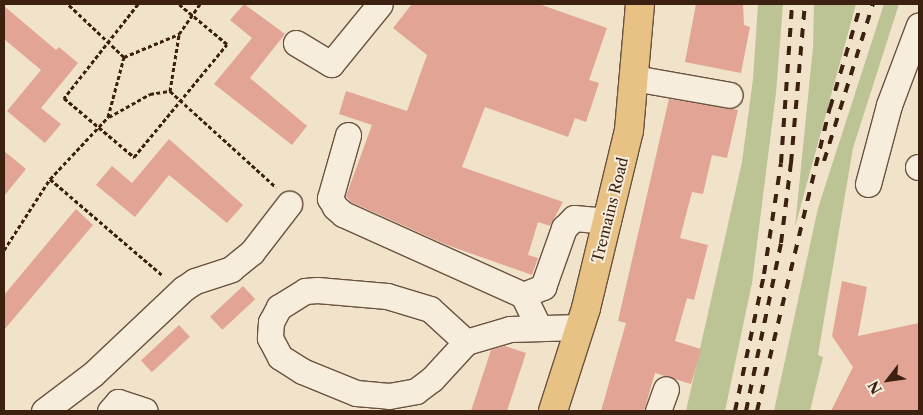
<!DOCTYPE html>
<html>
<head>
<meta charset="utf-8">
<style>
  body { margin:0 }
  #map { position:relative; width:923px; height:415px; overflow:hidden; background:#f1e3c9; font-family:"Libre Caslon Text",serif }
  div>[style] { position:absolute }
  .green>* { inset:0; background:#bcc395 }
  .building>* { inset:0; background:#e1a495; transform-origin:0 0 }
  .path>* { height:3px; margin-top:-1.5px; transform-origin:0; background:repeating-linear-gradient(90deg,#3d2110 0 4px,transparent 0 6.5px) }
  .roads { filter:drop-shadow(1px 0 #6a523e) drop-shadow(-1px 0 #6a523e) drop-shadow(0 1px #6a523e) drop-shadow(0 -1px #6a523e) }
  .minor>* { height:25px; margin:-12.5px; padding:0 12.5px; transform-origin:12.5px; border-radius:12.5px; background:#f6eddc }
  .major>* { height:28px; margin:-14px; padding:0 14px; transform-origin:14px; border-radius:14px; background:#e8c284 }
  .rail>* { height:4px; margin-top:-2px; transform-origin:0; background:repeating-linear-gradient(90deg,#3d2110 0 9px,transparent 0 18px) }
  span { translate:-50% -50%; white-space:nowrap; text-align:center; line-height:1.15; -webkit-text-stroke:4px #f6eddc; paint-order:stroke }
  .street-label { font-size:15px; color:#3d2110 }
  .frame { position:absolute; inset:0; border:5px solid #3d2110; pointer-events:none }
  .north { position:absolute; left:863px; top:355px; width:50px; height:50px; -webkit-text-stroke:4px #f6eddc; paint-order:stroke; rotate:240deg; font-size:14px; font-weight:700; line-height:20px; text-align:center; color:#3d2110 }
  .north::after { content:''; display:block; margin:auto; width:18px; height:22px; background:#3d2110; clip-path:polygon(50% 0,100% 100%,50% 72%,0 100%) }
</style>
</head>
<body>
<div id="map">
  <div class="green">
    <i style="clip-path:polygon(758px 4px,783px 4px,776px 93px,752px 283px,725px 411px,686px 411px,742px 162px,753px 79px)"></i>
    <i style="clip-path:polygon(814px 4px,856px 4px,795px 227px,813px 47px)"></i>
    <i style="clip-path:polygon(884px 4px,899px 4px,853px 148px,818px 355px,823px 357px,810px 411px,774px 411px,818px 208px)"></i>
  </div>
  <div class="building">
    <i style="clip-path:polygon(244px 4px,285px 34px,250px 78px,307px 126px,292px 145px,214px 84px,252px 38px,230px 20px)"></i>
    <i style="clip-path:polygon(412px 4px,539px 4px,607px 28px,589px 80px,599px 83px,586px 122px,575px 118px,568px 137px,485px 107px,462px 167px,563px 202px,550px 226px,538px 222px,528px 255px,538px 258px,532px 275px,447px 245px,351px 202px,346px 196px,372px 125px,339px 114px,346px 91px,407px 111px,427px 55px,393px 28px)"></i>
    <i style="clip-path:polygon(696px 4px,743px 4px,744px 25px,750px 27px,741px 73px,685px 62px)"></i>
    <i style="clip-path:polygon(4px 6px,56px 50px,59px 47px,78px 63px,41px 108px,61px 124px,45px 143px,7px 111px,41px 70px,4px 39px)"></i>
    <i style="clip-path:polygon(669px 99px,738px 110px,727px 158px,712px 155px,703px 194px,692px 192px,680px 238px,708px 245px,694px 300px,687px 298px,675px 341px,701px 349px,691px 384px,655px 373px,644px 411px,601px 411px,626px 323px,618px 321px)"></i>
    <i style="clip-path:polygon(169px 139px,243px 205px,227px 223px,169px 175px,135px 217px,96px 185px,112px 166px,132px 183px)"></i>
    <i style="clip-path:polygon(4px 151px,26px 169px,4px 196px)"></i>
    <i style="clip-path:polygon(76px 209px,93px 225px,4px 330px,4px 295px)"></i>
    <i style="clip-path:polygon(842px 281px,867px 287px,858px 336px,919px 323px,919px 411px,831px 411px,853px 367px,832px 336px)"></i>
    <i style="left:243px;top:286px;width:18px;height:45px;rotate:47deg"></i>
    <i style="left:179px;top:325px;width:16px;height:52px;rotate:47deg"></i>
    <i style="clip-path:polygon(505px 346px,526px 353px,507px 411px,471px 411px,491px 350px)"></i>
  </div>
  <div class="path">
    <i style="left:138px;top:4px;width:120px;rotate:128.2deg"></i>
    <i style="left:64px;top:98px;width:92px;rotate:40.1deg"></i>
    <i style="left:134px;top:157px;width:146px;rotate:-50.5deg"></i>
    <i style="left:227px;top:44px;width:62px;rotate:-140.2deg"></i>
    <i style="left:124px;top:57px;width:60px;rotate:-22.7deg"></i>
    <i style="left:179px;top:34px;width:37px;rotate:-55deg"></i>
    <i style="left:170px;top:91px;width:57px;rotate:-80.9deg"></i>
    <i style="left:109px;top:117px;width:47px;rotate:-29.3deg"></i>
    <i style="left:150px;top:94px;width:20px;rotate:-9deg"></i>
    <i style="left:170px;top:91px;width:143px;rotate:42.2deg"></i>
    <i style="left:50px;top:179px;width:149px;rotate:40.6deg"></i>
    <i style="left:4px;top:250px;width:85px;rotate:-57.1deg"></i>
    <i style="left:50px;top:179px;width:85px;rotate:-46.9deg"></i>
    <i style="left:108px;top:117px;width:62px;rotate:-75.1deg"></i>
    <i style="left:124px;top:57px;width:77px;rotate:-136.6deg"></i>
  </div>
  <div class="roads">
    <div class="minor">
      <i style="left:296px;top:43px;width:41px;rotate:31deg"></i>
      <i style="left:331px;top:64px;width:77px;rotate:-50.8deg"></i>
      <i style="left:634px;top:78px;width:97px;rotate:10deg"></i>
      <i style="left:348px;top:135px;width:66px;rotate:105.9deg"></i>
      <i style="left:330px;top:198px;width:10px;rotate:61deg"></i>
      <i style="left:335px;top:207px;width:11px;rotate:41deg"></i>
      <i style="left:343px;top:214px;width:197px;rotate:24.2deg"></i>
      <i style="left:523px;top:295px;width:34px;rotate:64deg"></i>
      <i style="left:918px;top:167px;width:1px"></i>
      <i style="left:868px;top:184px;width:82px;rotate:-75.1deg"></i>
      <i style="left:889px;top:105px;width:85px;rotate:-69.4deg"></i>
      <i style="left:523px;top:295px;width:22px;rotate:-22deg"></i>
      <i style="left:543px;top:287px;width:63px;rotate:-70.4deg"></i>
      <i style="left:564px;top:228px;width:14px;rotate:-45deg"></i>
      <i style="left:574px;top:218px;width:34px;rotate:5deg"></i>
      <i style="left:466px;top:342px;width:49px;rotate:-137.5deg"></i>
      <i style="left:430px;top:309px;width:45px;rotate:-163.2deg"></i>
      <i style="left:387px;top:296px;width:70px;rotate:-175.1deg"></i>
      <i style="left:317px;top:290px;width:12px;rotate:175deg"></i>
      <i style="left:305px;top:291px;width:31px;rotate:148deg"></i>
      <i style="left:279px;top:307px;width:17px;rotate:118deg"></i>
      <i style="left:271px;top:322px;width:16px;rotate:94deg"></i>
      <i style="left:270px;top:338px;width:21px;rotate:62deg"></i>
      <i style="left:280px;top:357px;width:26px;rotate:32deg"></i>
      <i style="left:302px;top:371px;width:58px;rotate:22.2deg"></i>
      <i style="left:356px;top:393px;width:33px;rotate:5deg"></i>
      <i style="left:389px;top:396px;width:27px;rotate:-10deg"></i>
      <i style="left:416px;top:391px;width:20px;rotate:-37deg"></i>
      <i style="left:432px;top:379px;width:50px;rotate:-47.4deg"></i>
      <i style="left:466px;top:342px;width:46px;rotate:-16.5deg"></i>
      <i style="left:510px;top:329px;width:70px;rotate:-1.6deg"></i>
      <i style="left:44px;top:411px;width:61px;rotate:-37.1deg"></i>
      <i style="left:93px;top:374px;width:124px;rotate:-43.4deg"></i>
      <i style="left:183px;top:289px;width:14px;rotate:-34deg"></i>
      <i style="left:195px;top:281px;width:38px;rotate:-18deg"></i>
      <i style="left:231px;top:269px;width:27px;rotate:-39deg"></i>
      <i style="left:252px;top:252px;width:61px;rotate:-52.4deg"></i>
      <i style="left:110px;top:411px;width:12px;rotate:-48deg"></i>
      <i style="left:118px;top:402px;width:28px;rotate:18deg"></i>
      <i style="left:658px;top:411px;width:23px;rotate:-70deg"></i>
    </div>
    <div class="major">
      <i style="left:553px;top:411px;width:108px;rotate:-72.2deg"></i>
      <i style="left:586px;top:308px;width:183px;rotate:-76.4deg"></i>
      <i style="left:629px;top:130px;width:126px;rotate:-85deg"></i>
    </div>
  </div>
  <div class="rail">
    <i style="left:824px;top:161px;width:164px;rotate:-72.7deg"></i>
    <i style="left:735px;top:411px;width:140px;rotate:-78deg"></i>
    <i style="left:764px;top:274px;width:112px;rotate:-81.3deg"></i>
    <i style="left:781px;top:163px;width:159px;rotate:-86deg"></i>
    <i style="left:746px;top:411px;width:172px;rotate:-78.2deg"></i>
    <i style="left:781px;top:243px;width:81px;rotate:-82.9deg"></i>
    <i style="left:791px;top:163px;width:160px;rotate:-85deg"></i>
    <i style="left:757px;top:411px;width:312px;rotate:-76.5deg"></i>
    <i style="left:830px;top:108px;width:109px;rotate:-73.4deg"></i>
  </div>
  <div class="street-label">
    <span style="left:610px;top:210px;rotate:-76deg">Tremains Road</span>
  </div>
  <div class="frame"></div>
  <div class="north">N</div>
</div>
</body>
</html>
